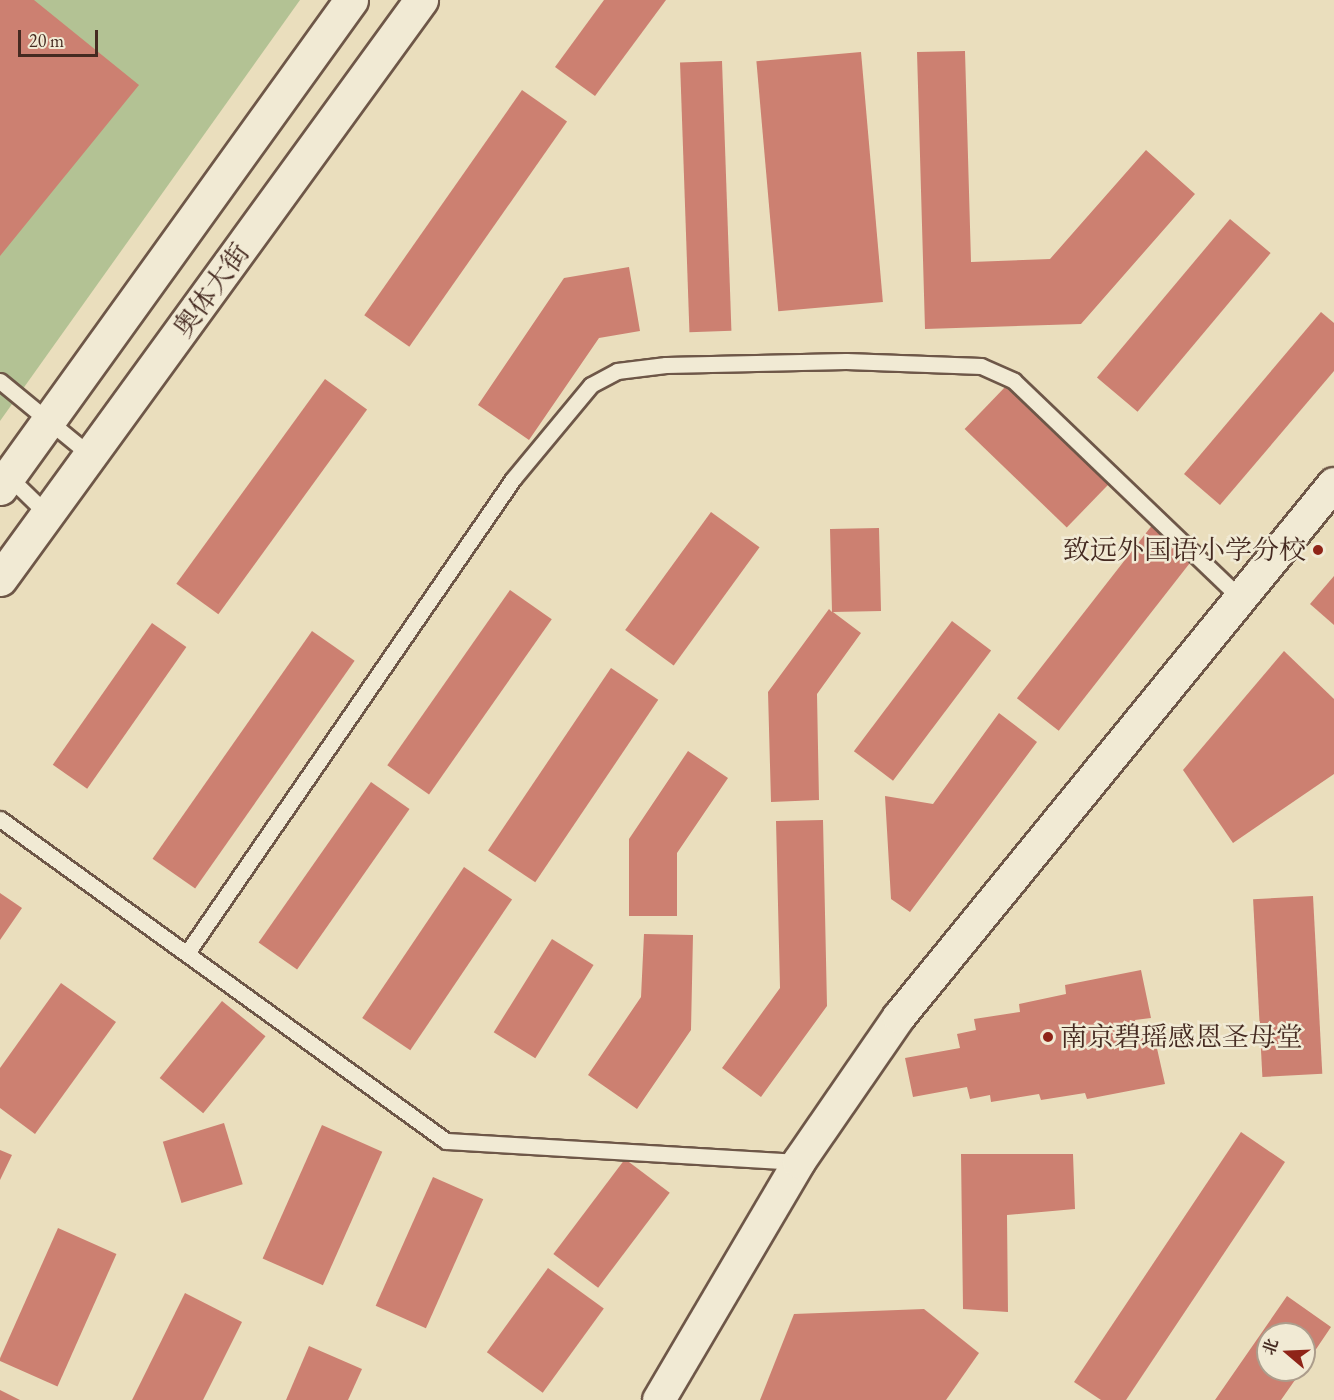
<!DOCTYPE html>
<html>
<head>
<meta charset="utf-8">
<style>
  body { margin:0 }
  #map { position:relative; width:1334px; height:1400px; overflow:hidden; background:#eadebd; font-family:"EB Garamond","Noto Serif SC",serif }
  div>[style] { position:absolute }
  .green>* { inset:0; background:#b3c294 }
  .building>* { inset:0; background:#cc8071; transform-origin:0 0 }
  .roads { filter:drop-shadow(2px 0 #6e5748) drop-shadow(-2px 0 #6e5748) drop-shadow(0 2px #6e5748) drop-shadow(0 -2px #6e5748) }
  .service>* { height:15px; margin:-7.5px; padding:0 7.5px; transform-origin:7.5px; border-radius:7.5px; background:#f1ead4 }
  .minor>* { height:32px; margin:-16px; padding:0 16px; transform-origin:16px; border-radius:16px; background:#f1ead4 }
  .secondary>* { height:33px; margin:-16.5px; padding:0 16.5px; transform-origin:16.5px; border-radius:16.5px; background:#f1ead4 }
  .dots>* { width:16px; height:16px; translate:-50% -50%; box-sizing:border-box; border:3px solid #f1ead4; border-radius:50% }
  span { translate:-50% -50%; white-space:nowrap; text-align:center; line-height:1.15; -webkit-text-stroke:5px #f1ead4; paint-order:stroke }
  .street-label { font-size:27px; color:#452a21 }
  .poi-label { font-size:27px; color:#452a21 }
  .right { translate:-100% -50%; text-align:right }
  .left { translate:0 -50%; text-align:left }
  .north { position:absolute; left:1256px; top:1322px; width:60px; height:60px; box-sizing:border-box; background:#f1ead4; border:2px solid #ac9d8c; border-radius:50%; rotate:289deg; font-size:16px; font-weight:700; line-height:24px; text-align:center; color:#452a21 }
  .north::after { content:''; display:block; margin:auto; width:21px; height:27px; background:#8f2418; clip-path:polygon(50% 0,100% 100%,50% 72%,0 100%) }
  .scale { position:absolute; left:18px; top:30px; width:80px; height:27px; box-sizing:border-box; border:3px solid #452a21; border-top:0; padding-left:8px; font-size:18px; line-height:21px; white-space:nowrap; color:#452a21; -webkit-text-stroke:4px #f1ead4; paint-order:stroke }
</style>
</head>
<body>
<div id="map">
  <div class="green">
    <i style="clip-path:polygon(0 0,300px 0,0 421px)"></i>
  </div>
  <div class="building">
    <i style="clip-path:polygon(0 0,34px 0,139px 85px,0 256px)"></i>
    <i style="clip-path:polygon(604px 0,666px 0,595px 96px,555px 67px)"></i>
    <i style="clip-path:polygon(965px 51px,971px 262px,1050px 259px,1146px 150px,1195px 194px,1081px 324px,925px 329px,917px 52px)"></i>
    <i style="left:861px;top:52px;width:251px;height:105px;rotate:85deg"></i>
    <i style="left:722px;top:61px;width:270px;height:42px;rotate:88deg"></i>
    <i style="left:522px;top:90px;width:55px;height:275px;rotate:35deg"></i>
    <i style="left:1230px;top:219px;width:53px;height:207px;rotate:40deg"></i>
    <i style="clip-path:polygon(629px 267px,640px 331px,599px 338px,529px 440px,478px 405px,564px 278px)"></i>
    <i style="clip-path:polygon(1321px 312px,1334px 323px,1334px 371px,1220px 505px,1184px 474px)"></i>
    <i style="left:325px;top:379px;width:52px;height:253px;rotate:36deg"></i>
    <i style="left:1007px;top:385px;width:142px;height:61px;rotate:44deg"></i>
    <i style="left:711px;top:512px;width:60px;height:146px;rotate:36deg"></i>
    <i style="left:1153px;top:524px;width:53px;height:221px;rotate:38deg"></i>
    <i style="clip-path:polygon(879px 528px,881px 611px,833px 612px,861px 633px,817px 694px,819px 800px,771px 802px,768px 692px,829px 609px,832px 612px,830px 529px)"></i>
    <i style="clip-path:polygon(1334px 576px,1334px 625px,1310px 604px)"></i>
    <i style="left:510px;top:590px;width:51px;height:214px;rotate:35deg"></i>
    <i style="left:952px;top:621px;width:49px;height:163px;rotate:37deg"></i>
    <i style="left:152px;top:623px;width:42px;height:173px;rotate:35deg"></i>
    <i style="left:312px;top:631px;width:52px;height:278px;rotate:35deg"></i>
    <i style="clip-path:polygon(1284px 651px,1334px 699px,1334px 774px,1233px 843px,1183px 770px)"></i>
    <i style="left:611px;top:668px;width:57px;height:220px;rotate:34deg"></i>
    <i style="clip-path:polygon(999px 713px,1037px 742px,910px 912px,891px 899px,885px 796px,933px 804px)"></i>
    <i style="clip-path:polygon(688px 751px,728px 778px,677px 853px,677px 916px,629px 916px,629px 839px)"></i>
    <i style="left:371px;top:782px;width:47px;height:196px;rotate:35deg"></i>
    <i style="clip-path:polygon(823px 820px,827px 1006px,761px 1097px,722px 1068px,780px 988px,776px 821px)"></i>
    <i style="left:464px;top:867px;width:58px;height:182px;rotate:34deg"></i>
    <i style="clip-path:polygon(0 893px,22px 908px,0 940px)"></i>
    <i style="left:1313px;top:896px;width:178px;height:60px;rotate:87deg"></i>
    <i style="clip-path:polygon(644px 934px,693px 935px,691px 1030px,637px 1109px,588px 1075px,641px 997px)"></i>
    <i style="left:552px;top:939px;width:49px;height:110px;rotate:32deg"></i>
    <i style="clip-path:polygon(1141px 970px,1151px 1018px,1135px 1020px,1138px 1039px,1154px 1035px,1165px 1084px,1087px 1099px,1085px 1093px,1041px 1100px,1039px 1094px,991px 1102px,990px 1095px,970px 1099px,967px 1087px,913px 1097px,905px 1058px,960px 1048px,957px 1034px,976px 1030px,974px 1019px,1020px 1012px,1019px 1004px,1066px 994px,1065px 985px)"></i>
    <i style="clip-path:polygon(61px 983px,116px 1022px,35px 1134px,0 1108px,0 1068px)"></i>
    <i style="left:222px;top:1001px;width:56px;height:99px;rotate:39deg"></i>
    <i style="left:224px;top:1123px;width:64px;height:64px;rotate:73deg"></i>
    <i style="left:322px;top:1125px;width:66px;height:146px;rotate:24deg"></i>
    <i style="clip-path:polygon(1241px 1132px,1285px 1162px,1126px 1400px,1101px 1400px,1074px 1382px)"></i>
    <i style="clip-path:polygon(0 1150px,12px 1155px,0 1180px)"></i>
    <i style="clip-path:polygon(961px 1154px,1073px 1154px,1075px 1209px,1007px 1215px,1008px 1312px,963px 1309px)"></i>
    <i style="left:625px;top:1159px;width:56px;height:119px;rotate:37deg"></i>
    <i style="left:433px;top:1177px;width:55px;height:141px;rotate:24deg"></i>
    <i style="left:58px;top:1228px;width:64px;height:145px;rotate:24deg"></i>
    <i style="left:548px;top:1268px;width:69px;height:104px;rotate:36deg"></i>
    <i style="clip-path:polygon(185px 1293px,242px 1322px,203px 1400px,132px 1400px)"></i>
    <i style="clip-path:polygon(1287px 1296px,1331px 1327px,1304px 1367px,1304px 1334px,1268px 1334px,1268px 1370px,1302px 1370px,1281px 1400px,1215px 1400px)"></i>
    <i style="clip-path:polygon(924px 1309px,979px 1353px,946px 1400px,760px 1400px,794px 1314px)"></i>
    <i style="clip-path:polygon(309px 1346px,362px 1369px,348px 1400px,286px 1400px)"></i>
    <i style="clip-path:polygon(0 1390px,20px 1400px,0 1400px)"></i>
  </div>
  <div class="roads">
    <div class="service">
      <i style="left:0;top:381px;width:117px;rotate:39.4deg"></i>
      <i style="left:7px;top:475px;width:56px;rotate:44.3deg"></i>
      <i style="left:0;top:819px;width:550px;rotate:35.83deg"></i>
      <i style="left:446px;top:1141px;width:354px;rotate:3.4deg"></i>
      <i style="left:187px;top:953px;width:575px;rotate:-55.48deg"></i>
      <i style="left:513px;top:479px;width:122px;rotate:-50.3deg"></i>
      <i style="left:591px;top:385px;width:30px;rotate:-28deg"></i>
      <i style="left:617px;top:371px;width:49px;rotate:-7deg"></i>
      <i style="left:666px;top:365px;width:180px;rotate:-1.3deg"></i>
      <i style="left:846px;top:361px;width:135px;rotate:2.1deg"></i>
      <i style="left:981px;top:366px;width:36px;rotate:24deg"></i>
      <i style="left:1014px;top:381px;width:315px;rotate:43.8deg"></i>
    </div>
    <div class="minor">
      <i style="left:659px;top:1400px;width:276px;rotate:-59.5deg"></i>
      <i style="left:799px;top:1162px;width:176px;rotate:-55.4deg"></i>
      <i style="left:899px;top:1017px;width:688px;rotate:-50.78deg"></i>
    </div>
    <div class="secondary">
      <i style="left:0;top:488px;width:601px;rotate:-54.27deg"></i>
      <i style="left:0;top:579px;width:716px;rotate:-53.98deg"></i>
    </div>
  </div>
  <div class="dots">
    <i style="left:1318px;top:550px;background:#8f2418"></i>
    <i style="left:1048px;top:1037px;background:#8f2418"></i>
  </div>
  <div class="street-label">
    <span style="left:211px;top:290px;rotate:-54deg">奥体大街</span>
  </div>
  <div class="poi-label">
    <span class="right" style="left:1306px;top:550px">致远外国语小学分校</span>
    <span class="left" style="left:1060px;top:1037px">南京碧瑶感恩圣母堂</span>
  </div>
  <div class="north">北</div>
  <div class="scale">20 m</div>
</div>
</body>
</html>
